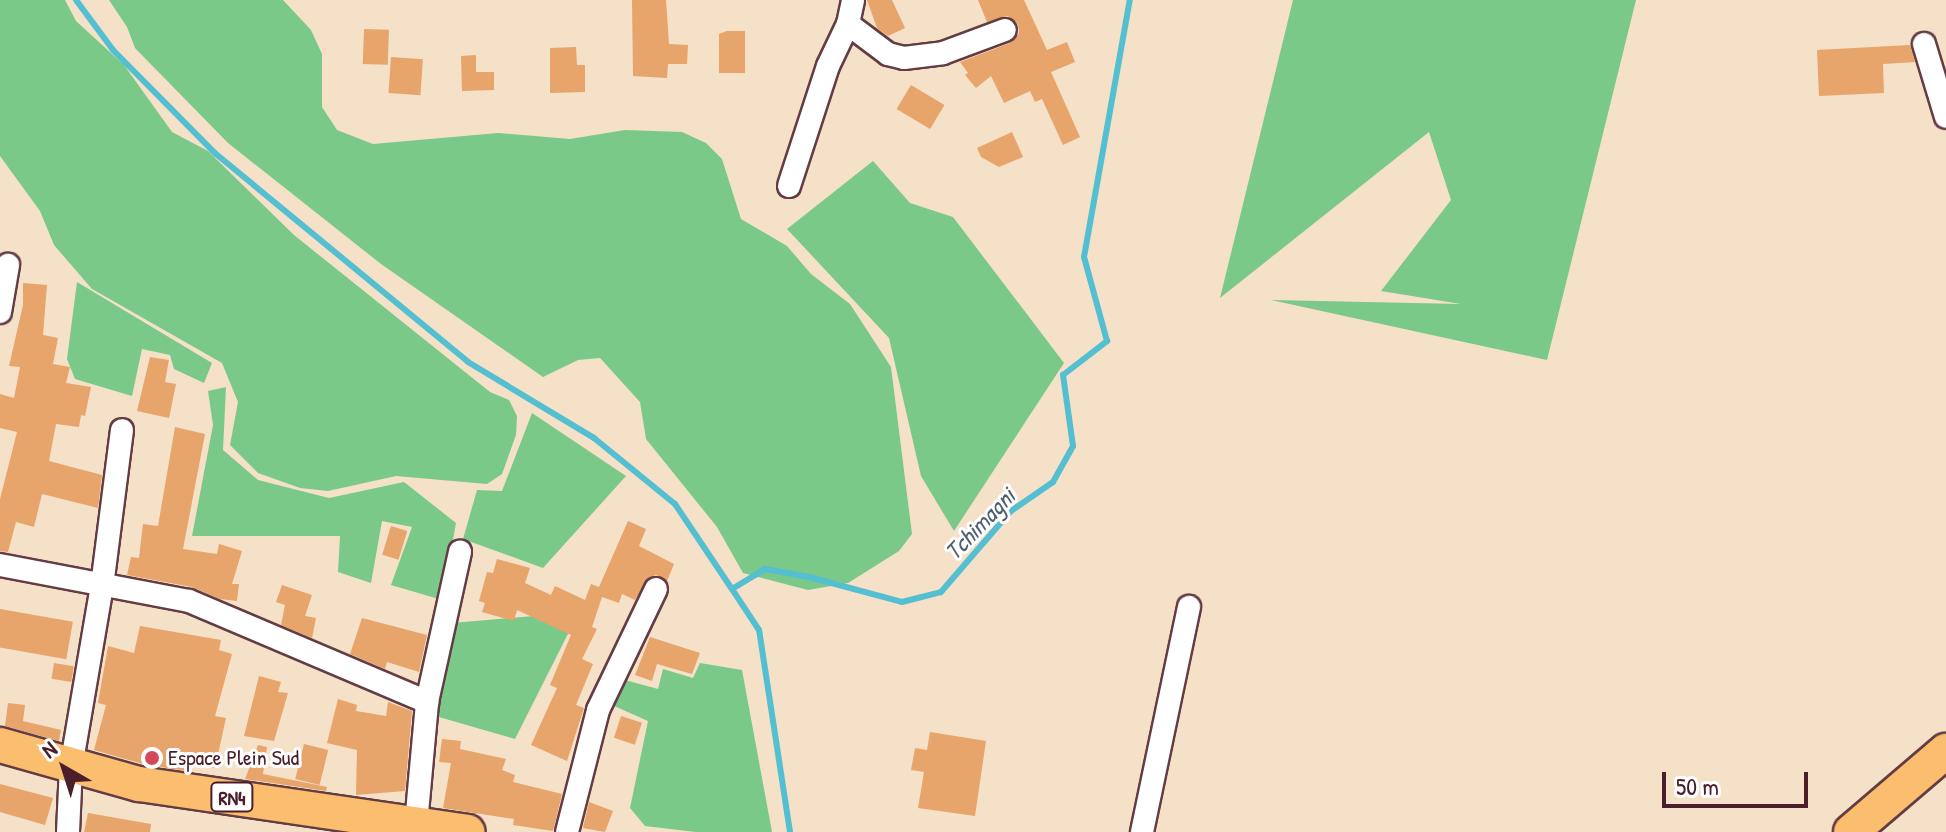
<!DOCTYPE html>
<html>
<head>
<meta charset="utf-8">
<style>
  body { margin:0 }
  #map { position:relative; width:1946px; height:832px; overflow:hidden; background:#f5e0c8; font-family:"Patrick Hand",sans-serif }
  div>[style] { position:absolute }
  .green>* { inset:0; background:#7ac989 }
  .stream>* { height:6px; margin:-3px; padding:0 3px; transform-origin:3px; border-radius:3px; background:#54bfd0 }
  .building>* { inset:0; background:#e7a46b; transform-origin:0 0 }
  .roads { filter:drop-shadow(2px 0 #643c43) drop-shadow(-2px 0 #643c43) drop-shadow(0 2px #643c43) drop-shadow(0 -2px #643c43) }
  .minor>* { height:22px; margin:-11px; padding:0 11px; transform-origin:11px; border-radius:11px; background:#fff }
  .highway>* { height:34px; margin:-17px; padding:0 17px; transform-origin:17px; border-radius:17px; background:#fbbd6e }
  .dots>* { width:22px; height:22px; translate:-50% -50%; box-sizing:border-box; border:4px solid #fff; border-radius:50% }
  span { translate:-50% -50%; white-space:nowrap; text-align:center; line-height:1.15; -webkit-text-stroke:6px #fff; paint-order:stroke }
  .shield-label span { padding:2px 6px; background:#fff; border:2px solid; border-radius:6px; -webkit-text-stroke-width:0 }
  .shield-label { font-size:20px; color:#4a1f2b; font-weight:700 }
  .poi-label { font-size:22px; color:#4a1f2b }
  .left { translate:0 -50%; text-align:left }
  .water-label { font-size:24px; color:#4e5f6d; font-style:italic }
  .north { position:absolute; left:24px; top:728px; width:80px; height:80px; -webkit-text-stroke:6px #fff; paint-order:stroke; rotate:321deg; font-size:22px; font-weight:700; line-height:32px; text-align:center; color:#4a1f2b }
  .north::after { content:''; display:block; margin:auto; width:28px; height:36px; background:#4a1f2b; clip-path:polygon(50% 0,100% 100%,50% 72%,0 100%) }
  .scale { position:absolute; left:1662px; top:772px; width:146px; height:36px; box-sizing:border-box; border:4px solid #4a1f2b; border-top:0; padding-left:10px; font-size:24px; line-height:28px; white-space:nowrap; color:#4a1f2b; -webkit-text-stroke:6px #fff; paint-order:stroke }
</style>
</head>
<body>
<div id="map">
  <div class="green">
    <i style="clip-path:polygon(0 0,65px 0,76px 21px,124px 65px,172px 132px,208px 151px,294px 235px,490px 392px,509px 400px,517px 416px,516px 435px,502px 474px,487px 484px,396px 476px,328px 491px,300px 488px,258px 473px,230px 445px,238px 402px,222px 363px,92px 289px,54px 245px,40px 211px,0 156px)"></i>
    <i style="clip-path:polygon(109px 0,283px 0,311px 30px,322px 54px,322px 107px,337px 130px,373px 144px,498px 133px,570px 139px,625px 130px,682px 132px,706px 143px,722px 159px,741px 219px,787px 246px,811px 274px,850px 304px,891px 367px,912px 534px,899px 551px,848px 583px,808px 590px,743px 573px,717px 527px,646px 439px,640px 402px,600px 358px,578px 360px,543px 377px,381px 264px,228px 143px,135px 48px,127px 27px)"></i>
    <i style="clip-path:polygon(1293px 0,1636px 0,1547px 360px,1271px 300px,1461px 304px,1381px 291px,1451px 200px,1429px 132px,1220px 298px)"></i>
    <i style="clip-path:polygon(873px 161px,910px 203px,953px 217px,1064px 363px,954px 531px,921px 476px,889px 338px,787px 229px)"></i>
    <i style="clip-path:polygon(77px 282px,212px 363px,204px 383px,174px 369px,170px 355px,142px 349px,132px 396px,75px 379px,67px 359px)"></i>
    <i style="clip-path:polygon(226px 387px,223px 450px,258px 480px,329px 498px,404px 482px,456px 523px,442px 600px,391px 585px,412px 527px,382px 521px,371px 583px,338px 572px,340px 536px,192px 536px,213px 425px,208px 391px)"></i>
    <i style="clip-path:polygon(532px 413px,626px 476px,543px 568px,463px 539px,477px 490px,502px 491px)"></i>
    <i style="clip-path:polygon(579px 612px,515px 739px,432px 715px,452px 623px)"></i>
    <i style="clip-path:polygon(700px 663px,742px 670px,772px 832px,696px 832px,645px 826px,630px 808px,648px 721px,612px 705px,625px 680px,658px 689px,663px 669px,693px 678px)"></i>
  </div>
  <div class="stream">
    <i style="left:76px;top:0;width:62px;rotate:53.5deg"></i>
    <i style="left:113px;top:50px;width:146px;rotate:45.3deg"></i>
    <i style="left:216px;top:154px;width:327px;rotate:39.5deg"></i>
    <i style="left:468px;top:362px;width:147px;rotate:31.1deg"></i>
    <i style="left:594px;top:438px;width:104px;rotate:39.2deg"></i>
    <i style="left:675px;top:504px;width:102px;rotate:56.2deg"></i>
    <i style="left:790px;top:832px;width:204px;rotate:-98.7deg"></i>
    <i style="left:759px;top:630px;width:49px;rotate:-123.4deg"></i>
    <i style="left:732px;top:589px;width:39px;rotate:-31deg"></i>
    <i style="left:765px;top:569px;width:45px;rotate:10.3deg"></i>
    <i style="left:809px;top:577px;width:96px;rotate:15deg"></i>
    <i style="left:902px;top:602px;width:40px;rotate:-14.4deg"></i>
    <i style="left:941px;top:592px;width:107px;rotate:-49.2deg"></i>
    <i style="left:1011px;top:511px;width:51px;rotate:-34.6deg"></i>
    <i style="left:1053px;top:482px;width:41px;rotate:-60.9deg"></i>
    <i style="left:1073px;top:446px;width:72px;rotate:-98deg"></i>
    <i style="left:1063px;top:375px;width:56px;rotate:-37.7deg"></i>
    <i style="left:1107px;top:341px;width:87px;rotate:-105.3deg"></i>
    <i style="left:1084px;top:257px;width:261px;rotate:-79.9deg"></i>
  </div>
  <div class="building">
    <i style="clip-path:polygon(632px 0,666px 0,669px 44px,688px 45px,687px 64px,668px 64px,667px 78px,633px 76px)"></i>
    <i style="clip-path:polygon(867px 0,892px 0,905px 28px,888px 36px,877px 28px)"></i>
    <i style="clip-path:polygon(978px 0,1024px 0,1047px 50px,1067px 42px,1075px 62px,1051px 72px,1080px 137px,1063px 145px,1042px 99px,1035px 102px,1030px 91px,1004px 103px,991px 76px,976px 88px,965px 75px,968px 73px,960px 62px,1010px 43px,1019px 33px,1018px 24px,1008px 16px,987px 22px)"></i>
    <i style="left:364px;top:29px;width:25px;height:35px;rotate:2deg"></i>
    <i style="clip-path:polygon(727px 31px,745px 31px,745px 73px,719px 73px,719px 34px)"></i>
    <i style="clip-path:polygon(1910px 45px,1915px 62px,1883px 64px,1884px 93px,1819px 96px,1817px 50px)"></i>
    <i style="clip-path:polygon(576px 47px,577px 65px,585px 65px,585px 92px,550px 93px,550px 48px)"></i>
    <i style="clip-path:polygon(476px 55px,476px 72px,494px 72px,494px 90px,462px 91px,461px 56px)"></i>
    <i style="left:391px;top:57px;width:32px;height:36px;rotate:4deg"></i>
    <i style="left:911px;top:85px;width:39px;height:28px;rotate:31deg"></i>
    <i style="clip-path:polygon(1012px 132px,1023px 157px,999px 167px,981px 157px,977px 148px)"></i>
    <i style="clip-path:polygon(23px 283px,47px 285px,43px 335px,58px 338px,53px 364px,70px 367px,66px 383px,91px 387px,85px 416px,81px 415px,79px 427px,56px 424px,49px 461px,102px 475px,98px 508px,42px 494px,34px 527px,16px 522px,8px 552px,0 551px,0 499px,17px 432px,0 428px,0 394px,14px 398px,20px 367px,9px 366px,23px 305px)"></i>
    <i style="clip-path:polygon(150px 357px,169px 360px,165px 382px,176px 384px,169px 418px,137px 411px)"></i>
    <i style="clip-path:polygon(175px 427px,205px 434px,183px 549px,217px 554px,219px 544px,242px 551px,232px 584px,239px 584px,237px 601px,220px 599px,192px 587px,127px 575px,131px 557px,139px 558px,143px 524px,158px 526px)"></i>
    <i style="clip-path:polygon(628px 521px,646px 529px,639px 546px,674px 564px,667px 581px,656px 575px,648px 578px,635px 600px,622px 594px,619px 603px,602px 597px,592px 627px,597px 629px,582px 659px,593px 664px,576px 705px,584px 708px,567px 761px,531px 745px,557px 688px,550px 685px,571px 635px,517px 610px,514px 621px,482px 612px,485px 603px,479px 601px,487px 572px,493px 573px,497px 559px,530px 568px,525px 583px,551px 595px,555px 586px,585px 600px,591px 584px,599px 587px)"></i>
    <i style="left:391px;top:526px;width:17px;height:30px;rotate:17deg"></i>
    <i style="clip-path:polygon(282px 585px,312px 595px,305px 616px,316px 618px,312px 638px,281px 625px,285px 605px,276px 602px)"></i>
    <i style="left:0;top:609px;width:74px;height:38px;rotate:10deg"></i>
    <i style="clip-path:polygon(362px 618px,427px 635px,419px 672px,387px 662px,385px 669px,350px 654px)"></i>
    <i style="clip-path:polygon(140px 626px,221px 640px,219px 650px,232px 654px,215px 716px,226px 718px,215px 768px,188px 762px,186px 771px,143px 764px,94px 750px,106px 705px,98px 703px,108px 646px,134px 653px)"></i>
    <i style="clip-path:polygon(650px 637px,700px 653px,692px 674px,657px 664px,652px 681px,635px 675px)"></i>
    <i style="left:54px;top:663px;width:20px;height:16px;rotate:9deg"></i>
    <i style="clip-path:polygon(259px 676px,281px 682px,278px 692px,288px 693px,274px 741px,244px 736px)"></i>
    <i style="clip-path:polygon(338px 699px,357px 705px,356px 711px,386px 716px,388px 702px,412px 711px,405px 791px,356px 795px,357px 750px,327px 743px)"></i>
    <i style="clip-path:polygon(8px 703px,25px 705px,23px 721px,61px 730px,59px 741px,5px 726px)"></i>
    <i style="left:621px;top:716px;width:22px;height:23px;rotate:18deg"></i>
    <i style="clip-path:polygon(930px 732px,986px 741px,975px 816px,918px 808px,924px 772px,911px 770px,915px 748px,927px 750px)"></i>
    <i style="clip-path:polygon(442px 739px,461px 741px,460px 749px,506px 759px,502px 770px,515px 775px,513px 782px,562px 794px,553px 831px,513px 825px,514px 819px,443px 808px,451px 763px,439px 762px)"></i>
    <i style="left:304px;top:744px;width:25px;height:36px;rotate:14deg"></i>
    <i style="clip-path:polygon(258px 745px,267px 747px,263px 774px,327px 787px,326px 791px,245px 779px)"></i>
    <i style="clip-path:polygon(0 784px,53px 798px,45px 825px,0 812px)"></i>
    <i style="clip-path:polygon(589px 802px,613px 811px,605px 832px,583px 828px)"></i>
    <i style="clip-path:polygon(88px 813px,151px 824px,150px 832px,84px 832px)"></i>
  </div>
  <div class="roads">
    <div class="minor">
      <i style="left:848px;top:24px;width:50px;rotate:36.9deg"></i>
      <i style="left:888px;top:54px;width:16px;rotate:14deg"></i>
      <i style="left:904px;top:58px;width:39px;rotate:-7deg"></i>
      <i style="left:943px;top:53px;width:66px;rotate:-20.4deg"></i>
      <i style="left:1924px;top:44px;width:76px;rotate:73.2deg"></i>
      <i style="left:789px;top:186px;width:126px;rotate:-72deg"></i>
      <i style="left:828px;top:66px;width:47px;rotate:-64.5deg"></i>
      <i style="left:848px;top:24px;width:25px;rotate:-78deg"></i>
      <i style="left:0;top:312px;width:48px;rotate:-80.3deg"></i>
      <i style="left:0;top:565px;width:192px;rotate:10.8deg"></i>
      <i style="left:189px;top:601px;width:259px;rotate:23deg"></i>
      <i style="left:416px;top:824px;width:122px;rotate:-84.8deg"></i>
      <i style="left:427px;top:702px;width:154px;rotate:-77.6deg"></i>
      <i style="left:68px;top:832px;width:65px;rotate:-87.4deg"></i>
      <i style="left:71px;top:767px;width:184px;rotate:-80.3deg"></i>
      <i style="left:102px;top:586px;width:157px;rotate:-82.7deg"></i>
      <i style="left:567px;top:832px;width:126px;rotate:-75.7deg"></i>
      <i style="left:598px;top:710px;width:134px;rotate:-64.4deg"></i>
      <i style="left:1142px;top:832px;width:230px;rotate:-78.2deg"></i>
    </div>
    <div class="highway">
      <i style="left:0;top:745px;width:144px;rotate:15.7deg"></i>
      <i style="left:139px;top:784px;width:332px;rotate:8.3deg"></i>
      <i style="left:1851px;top:832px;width:125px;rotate:-40.5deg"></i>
    </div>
  </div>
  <div class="dots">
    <i style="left:152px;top:758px;background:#d1495b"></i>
  </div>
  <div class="shield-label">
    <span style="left:232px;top:797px">RN4</span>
  </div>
  <div class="poi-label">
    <span class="left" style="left:168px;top:758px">Espace Plein Sud</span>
  </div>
  <div class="water-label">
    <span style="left:980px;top:524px;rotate:-46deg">Tchimagni</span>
  </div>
  <div class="north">N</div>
  <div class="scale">50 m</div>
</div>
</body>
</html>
